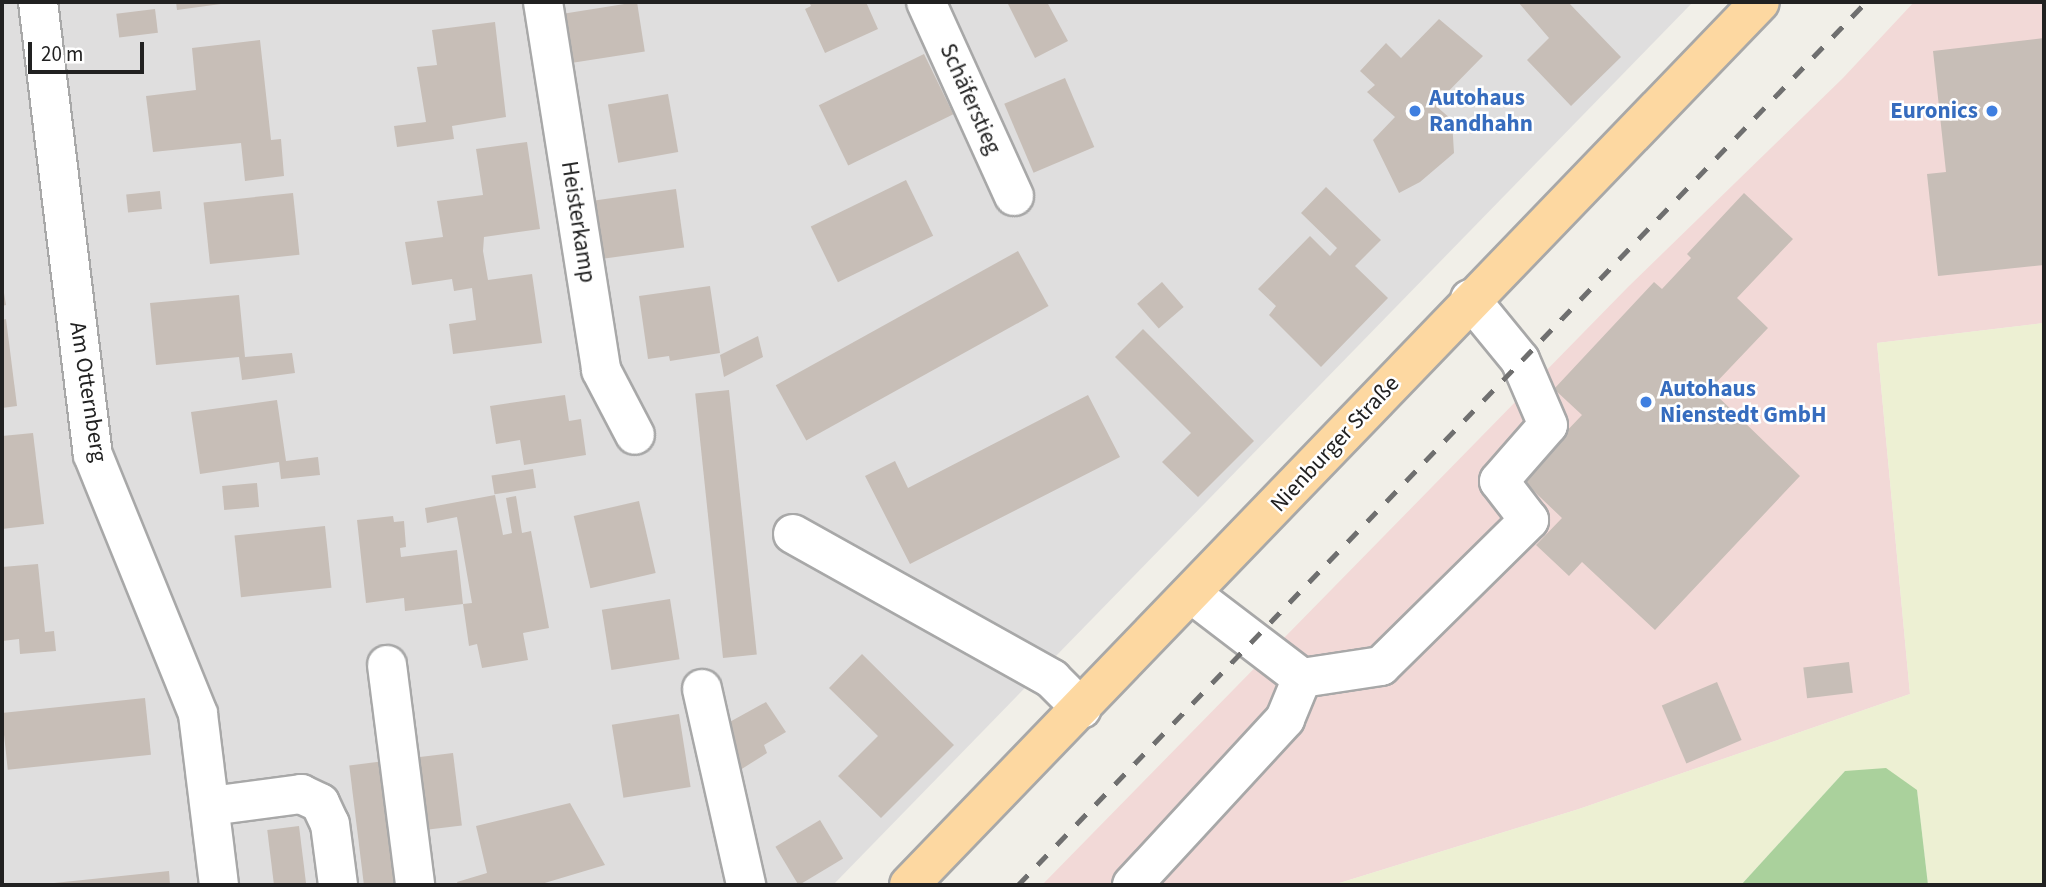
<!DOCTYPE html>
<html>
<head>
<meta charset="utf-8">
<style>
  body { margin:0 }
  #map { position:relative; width:2046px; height:887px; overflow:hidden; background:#f1efe8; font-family:"Source Sans 3",sans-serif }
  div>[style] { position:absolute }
  .residential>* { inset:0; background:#dfdede }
  .commercial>* { inset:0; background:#f2d9d7 }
  .farmland>* { inset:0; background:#edf0d3 }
  .forest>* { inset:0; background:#aad19c }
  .building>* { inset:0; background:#c7beb7; transform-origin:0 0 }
  .roads { filter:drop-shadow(2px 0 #a8a8a8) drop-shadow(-2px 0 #a8a8a8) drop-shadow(0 2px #a8a8a8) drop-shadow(0 -2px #a8a8a8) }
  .minor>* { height:38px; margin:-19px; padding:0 19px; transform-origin:19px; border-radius:19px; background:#fff }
  .major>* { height:38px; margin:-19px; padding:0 19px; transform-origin:19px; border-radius:19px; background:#fdd8a1 }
  .rail>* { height:5px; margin-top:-2.5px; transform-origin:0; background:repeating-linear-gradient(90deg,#6f6f6f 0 14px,transparent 0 28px) }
  .dots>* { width:19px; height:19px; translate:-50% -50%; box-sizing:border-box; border:4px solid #fff; border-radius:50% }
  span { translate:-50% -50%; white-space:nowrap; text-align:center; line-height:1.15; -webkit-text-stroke:5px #fff; paint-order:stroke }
  .shop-label { font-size:23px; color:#366cbe; font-weight:700 }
  .left { translate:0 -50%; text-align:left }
  .right { translate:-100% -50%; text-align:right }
  .street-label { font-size:23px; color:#212121 }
  .frame { position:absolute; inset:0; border:4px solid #212121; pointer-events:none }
  .scale { position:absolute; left:28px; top:42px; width:116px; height:32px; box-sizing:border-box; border:4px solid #212121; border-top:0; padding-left:9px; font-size:21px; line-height:24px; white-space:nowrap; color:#212121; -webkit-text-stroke:5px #fff; paint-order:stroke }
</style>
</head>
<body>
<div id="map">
  <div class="residential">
    <i style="clip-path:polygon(2px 2px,1693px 2px,833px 885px,2px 885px)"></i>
  </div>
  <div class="commercial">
    <i style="clip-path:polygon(1914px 2px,2044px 2px,2044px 323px,1877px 343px,1910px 694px,1579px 809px,1333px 885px,1042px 885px,1628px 287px,1843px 78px)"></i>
  </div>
  <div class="farmland">
    <i style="clip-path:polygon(2044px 323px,2044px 885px,1928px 885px,1917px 790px,1845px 771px,1741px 885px,1333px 885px,1579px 809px,1910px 694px,1877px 343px)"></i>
  </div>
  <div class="forest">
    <i style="clip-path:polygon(1886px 768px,1917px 790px,1928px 885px,1741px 885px,1845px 771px)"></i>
  </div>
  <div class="building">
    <i style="clip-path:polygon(176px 2px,228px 2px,228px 3px,177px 10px)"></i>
    <i style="left:637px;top:2px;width:50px;height:73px;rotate:81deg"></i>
    <i style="clip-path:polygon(809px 2px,866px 2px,878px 29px,825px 53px,805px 9px,811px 6px)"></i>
    <i style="clip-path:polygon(1007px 2px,1047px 2px,1068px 41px,1035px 58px)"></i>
    <i style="clip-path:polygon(1518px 2px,1568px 2px,1621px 57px,1571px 106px,1527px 60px,1549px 38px)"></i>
    <i style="left:155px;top:9px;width:24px;height:39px;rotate:83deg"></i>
    <i style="clip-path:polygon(1439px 19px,1483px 56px,1435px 105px,1452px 120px,1454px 153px,1420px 182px,1399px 193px,1373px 140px,1395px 117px,1367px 92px,1375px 85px,1360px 71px,1386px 43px,1401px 58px)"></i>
    <i style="clip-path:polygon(495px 22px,506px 117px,452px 126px,454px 139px,397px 147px,394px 126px,426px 122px,417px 67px,437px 65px,432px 30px)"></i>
    <i style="clip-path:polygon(2044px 38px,2044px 265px,1938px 276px,1927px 174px,1946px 172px,1933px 51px)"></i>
    <i style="clip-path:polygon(260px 40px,271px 140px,281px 139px,284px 176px,245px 181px,241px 143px,153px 152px,146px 96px,196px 90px,192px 48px)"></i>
    <i style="left:924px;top:54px;width:67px;height:117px;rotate:64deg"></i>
    <i style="left:1065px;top:78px;width:75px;height:66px;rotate:67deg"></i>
    <i style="left:668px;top:94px;width:59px;height:61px;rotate:80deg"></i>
    <i style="clip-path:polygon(527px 142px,540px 229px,484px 237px,483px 251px,488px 280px,532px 274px,542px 343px,453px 354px,449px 324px,476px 320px,472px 288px,454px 291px,452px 279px,412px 285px,405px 242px,443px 237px,437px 201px,483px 195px,476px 149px)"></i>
    <i style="left:906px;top:180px;width:62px;height:106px;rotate:64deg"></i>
    <i style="clip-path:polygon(1326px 187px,1381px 240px,1355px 266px,1388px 298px,1321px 367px,1269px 315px,1276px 306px,1258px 289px,1310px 236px,1330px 256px,1337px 248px,1301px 213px)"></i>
    <i style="left:676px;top:189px;width:59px;height:84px;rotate:82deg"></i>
    <i style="left:160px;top:191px;width:18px;height:34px;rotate:84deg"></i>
    <i style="left:293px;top:193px;width:62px;height:90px;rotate:84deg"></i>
    <i style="clip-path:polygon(1744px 193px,1793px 239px,1737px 298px,1768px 328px,1710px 389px,1800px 476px,1655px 630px,1582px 562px,1569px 576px,1536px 545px,1562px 518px,1521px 479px,1582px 415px,1554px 389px,1654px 282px,1662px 289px,1691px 258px,1687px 254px)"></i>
    <i style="left:1018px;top:251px;width:63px;height:277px;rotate:61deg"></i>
    <i style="clip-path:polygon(2px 281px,6px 305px,2px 306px)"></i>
    <i style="left:1162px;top:282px;width:33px;height:33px;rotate:49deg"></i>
    <i style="clip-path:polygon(710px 286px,720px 353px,670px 361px,669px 356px,648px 359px,639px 296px)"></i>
    <i style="clip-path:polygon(239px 295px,245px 357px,292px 353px,295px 373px,242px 380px,239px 357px,156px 365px,150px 303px)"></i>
    <i style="clip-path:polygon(6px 319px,17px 406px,2px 408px,2px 320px)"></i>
    <i style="clip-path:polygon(1143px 329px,1254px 441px,1198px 497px,1162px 462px,1191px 433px,1115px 357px)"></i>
    <i style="clip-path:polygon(758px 336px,763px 357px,724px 377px,720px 355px)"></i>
    <i style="left:729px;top:390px;width:266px;height:34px;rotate:84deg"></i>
    <i style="clip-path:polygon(565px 395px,569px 421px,581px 419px,586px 455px,524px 465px,520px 440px,496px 444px,490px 406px)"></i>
    <i style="clip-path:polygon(1088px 395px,1120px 457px,910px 564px,865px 476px,895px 461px,908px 488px)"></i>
    <i style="clip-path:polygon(277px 400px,286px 461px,318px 457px,320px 475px,281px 479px,279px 462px,200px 474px,191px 412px)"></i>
    <i style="clip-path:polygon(33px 433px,44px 524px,2px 529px,2px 436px)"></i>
    <i style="left:533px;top:469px;width:19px;height:42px;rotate:81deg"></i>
    <i style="left:257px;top:483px;width:24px;height:35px;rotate:85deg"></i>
    <i style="clip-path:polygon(495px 495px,503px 535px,512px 533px,506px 498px,516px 496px,522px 533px,531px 531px,549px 628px,523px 633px,528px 660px,482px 668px,477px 644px,469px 646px,463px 604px,405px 611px,404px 598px,366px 603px,357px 520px,393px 516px,394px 522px,404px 521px,406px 547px,400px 548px,401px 557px,457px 550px,463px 604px,472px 603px,457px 517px,427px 523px,425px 508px)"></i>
    <i style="left:639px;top:501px;width:74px;height:67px;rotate:77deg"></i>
    <i style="left:325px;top:526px;width:62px;height:91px;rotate:84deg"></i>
    <i style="clip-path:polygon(38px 564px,45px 632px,54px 631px,56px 651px,20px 654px,19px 639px,2px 641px,2px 567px)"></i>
    <i style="left:670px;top:599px;width:61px;height:69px;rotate:81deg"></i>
    <i style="clip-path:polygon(862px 654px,954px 745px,881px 818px,838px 776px,878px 736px,829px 688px)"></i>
    <i style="left:1849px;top:662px;width:31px;height:46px;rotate:83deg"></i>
    <i style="left:1717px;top:682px;width:63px;height:60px;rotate:67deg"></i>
    <i style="left:145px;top:698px;width:57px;height:144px;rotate:84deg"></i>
    <i style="clip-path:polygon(766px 702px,786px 732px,764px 745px,767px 753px,737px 772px,726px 724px)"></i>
    <i style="left:679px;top:714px;width:74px;height:68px;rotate:81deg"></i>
    <i style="left:453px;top:753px;width:73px;height:48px;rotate:83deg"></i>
    <i style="left:385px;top:761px;width:125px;height:36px;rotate:83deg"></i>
    <i style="clip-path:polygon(570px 803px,605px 865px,538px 885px,458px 885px,457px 882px,487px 873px,476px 826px)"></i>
    <i style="left:820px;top:820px;width:45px;height:52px;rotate:59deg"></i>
    <i style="left:299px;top:826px;width:59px;height:32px;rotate:83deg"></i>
    <i style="clip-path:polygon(169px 871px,170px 885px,54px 885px,54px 883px)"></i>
  </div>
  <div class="roads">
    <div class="minor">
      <i style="left:38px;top:2px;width:456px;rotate:83.1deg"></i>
      <i style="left:93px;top:455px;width:279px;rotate:67.9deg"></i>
      <i style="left:198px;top:714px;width:172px;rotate:83deg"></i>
      <i style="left:543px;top:2px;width:373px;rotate:81deg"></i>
      <i style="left:601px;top:370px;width:73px;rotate:62.4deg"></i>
      <i style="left:926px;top:2px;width:213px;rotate:65.6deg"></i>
      <i style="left:793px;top:534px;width:297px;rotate:29.2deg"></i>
      <i style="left:1052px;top:679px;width:42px;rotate:45deg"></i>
      <i style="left:1193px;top:595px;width:137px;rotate:37.3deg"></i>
      <i style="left:1302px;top:678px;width:80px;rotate:-8.6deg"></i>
      <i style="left:1381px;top:666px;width:208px;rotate:-44.6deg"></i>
      <i style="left:1529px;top:520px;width:49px;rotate:-127.6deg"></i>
      <i style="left:1499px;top:481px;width:74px;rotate:-48.8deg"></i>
      <i style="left:1548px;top:425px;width:71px;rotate:-113.3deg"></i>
      <i style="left:1520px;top:360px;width:79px;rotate:-129.3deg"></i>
      <i style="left:387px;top:665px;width:222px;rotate:82.7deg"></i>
      <i style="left:702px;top:689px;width:201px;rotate:77.3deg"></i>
      <i style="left:211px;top:806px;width:91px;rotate:-7.6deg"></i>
      <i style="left:301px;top:794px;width:21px;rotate:25deg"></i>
      <i style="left:320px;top:803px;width:23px;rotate:65deg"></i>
      <i style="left:330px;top:824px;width:62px;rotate:82.5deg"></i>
      <i style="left:1132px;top:885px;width:226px;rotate:-47.3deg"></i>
      <i style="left:1285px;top:719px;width:44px;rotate:-67.5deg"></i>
    </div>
    <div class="major">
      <i style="left:909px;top:885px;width:1226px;rotate:-46.06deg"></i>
    </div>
  </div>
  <div class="rail">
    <i style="left:1018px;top:885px;width:1224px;rotate:-46.16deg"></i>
  </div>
  <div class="dots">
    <i style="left:1415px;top:111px;background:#3f7fe0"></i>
    <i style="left:1992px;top:111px;background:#3f7fe0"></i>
    <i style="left:1646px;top:402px;background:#3f7fe0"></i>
  </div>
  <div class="shop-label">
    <span class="left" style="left:1429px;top:111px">Autohaus<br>Randhahn</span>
    <span class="right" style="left:1978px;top:111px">Euronics</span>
    <span class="left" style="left:1660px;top:402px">Autohaus<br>Nienstedt GmbH</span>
  </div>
  <div class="street-label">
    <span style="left:970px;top:99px;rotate:66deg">Schäferstieg</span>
    <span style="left:578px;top:222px;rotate:81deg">Heisterkamp</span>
    <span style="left:88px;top:392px;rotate:81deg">Am Otternberg</span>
    <span style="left:1335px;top:444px;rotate:-47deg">Nienburger Straße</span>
  </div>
  <div class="frame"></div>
  <div class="scale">20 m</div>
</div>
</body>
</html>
